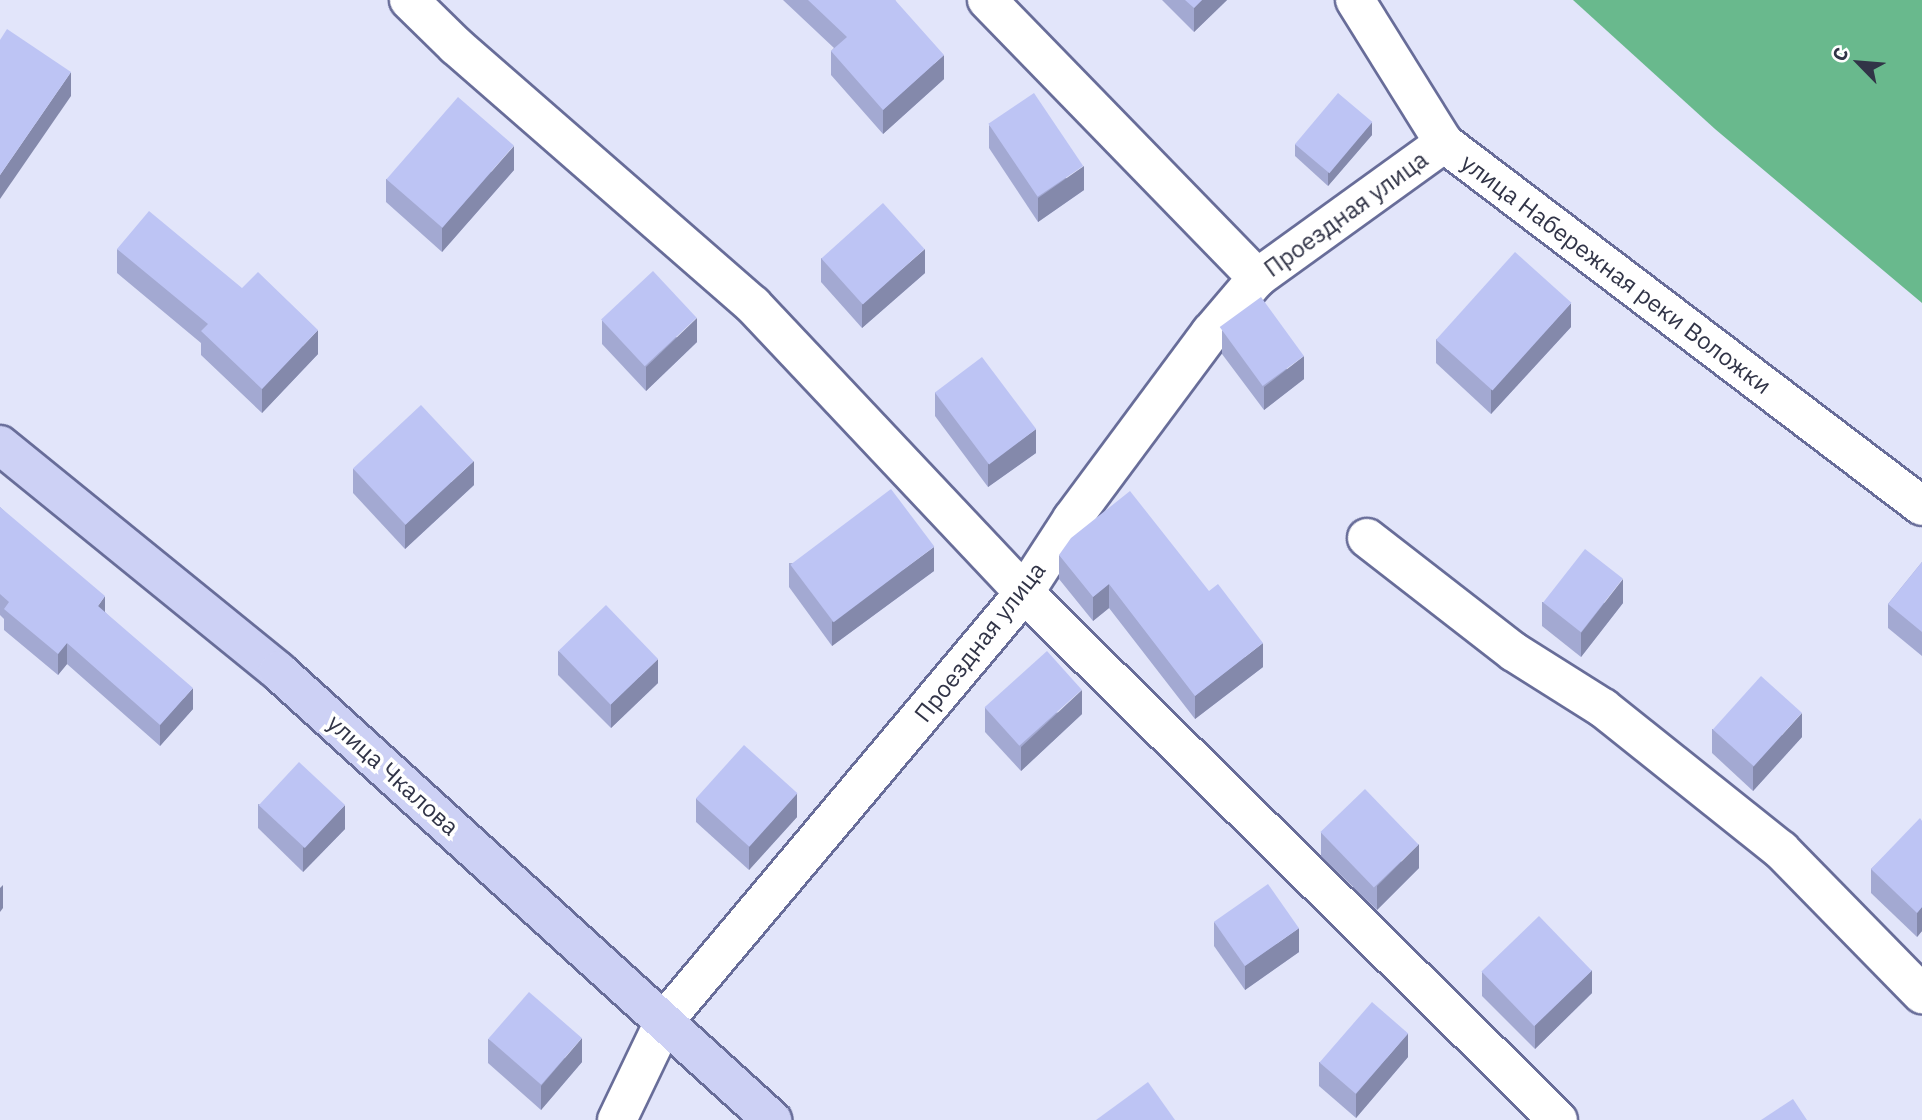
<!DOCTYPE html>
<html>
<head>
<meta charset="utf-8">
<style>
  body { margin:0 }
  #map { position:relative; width:1922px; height:1120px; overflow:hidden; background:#e2e5fa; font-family:"IBM Plex Sans",sans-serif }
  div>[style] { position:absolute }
  .water>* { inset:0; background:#69b98d }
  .roads { filter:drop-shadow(2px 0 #686d99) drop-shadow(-2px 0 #686d99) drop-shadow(0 2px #686d99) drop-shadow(0 -2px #686d99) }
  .minor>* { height:38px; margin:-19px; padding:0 19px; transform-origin:19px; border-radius:19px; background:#fff }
  .primary>* { height:38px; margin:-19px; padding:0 19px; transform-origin:19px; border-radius:19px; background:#cdd1f5 }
  .wall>* { inset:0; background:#a3a9d2 }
  .shaded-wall>* { inset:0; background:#8489ab }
  .building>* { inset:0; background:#bdc4f4; transform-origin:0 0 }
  span { translate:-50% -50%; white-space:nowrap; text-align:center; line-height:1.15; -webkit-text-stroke:7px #fff; paint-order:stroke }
  .street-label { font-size:24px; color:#313447 }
  .north { position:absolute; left:1824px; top:28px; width:70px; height:70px; -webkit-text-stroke:5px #fff; paint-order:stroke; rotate:295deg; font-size:19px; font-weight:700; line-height:28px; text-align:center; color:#313447 }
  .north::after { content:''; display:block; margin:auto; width:24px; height:32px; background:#313447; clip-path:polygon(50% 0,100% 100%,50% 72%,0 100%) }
</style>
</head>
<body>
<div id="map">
  <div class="water">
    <i style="clip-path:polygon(1573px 0,1922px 0,1922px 303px,1715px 129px)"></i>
  </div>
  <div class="roads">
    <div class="minor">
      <i style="left:409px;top:0;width:66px;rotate:44.4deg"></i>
      <i style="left:456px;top:46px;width:394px;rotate:41.1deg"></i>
      <i style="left:753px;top:305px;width:395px;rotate:46.7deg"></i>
      <i style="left:1024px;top:593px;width:750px;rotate:44.62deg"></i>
      <i style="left:987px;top:0;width:388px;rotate:45.8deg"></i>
      <i style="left:1355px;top:0;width:168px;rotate:58.1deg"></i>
      <i style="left:1444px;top:143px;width:600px;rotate:37.21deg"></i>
      <i style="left:1367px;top:538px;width:186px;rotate:37.8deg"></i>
      <i style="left:1514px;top:652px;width:105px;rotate:32.2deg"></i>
      <i style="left:1603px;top:708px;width:228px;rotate:38.6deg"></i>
      <i style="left:1781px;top:850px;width:202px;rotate:45.6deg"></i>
      <i style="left:617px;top:1120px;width:111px;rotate:-64.4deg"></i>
      <i style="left:665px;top:1020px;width:558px;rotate:-49.94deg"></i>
      <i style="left:1024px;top:593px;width:88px;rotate:-57deg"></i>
      <i style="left:1072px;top:519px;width:233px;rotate:-53.4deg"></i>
      <i style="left:1211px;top:332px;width:71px;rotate:-49.6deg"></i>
      <i style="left:1257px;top:278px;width:231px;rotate:-35.8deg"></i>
    </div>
    <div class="primary">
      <i style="left:0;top:445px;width:358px;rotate:39.1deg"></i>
      <i style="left:278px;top:671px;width:668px;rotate:42.27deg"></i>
    </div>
  </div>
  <div class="wall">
    <i style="clip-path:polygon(783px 0,895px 0,944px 79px,883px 134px,831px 75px,831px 51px,834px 48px)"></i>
    <i style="clip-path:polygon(1162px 0,1227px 0,1194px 32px)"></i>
    <i style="clip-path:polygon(989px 125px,1084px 190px,1038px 222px,989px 148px)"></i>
    <i style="clip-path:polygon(1372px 135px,1328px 186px,1295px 156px,1295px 144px)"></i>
    <i style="clip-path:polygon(514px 170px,442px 252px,386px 202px,386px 179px)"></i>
    <i style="clip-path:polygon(117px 249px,318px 354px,262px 413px,201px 355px,201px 343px,117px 273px)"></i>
    <i style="clip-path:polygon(821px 258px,925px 273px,862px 328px,821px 282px)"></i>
    <i style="clip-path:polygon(602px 320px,697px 342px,646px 391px,602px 344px)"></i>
    <i style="clip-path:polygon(1571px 327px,1491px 414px,1436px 363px,1436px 339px)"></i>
    <i style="clip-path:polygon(1222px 330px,1304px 379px,1264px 410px,1222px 354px)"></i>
    <i style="clip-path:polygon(935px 392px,1036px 453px,988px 487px,935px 416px)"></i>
    <i style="clip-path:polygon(353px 469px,474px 485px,405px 549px,353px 493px)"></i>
    <i style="clip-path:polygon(0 507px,105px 612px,193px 709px,160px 746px,67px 664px,58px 675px,4px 630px,4px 619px,0 615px)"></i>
    <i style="clip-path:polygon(1059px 555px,1263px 667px,1195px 719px,1109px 608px,1093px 621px,1059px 579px)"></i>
    <i style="clip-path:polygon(1922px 562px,1922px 656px,1888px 628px,1888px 604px)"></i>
    <i style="clip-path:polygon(789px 563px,934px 571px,832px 646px,789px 587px)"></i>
    <i style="clip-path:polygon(1542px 602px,1623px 603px,1581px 657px,1542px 626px)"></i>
    <i style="clip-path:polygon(558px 651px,658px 683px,611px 728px,558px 675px)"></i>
    <i style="clip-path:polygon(985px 708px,1082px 714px,1021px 771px,985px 732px)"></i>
    <i style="clip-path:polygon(1712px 729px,1802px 737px,1753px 791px,1712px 753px)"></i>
    <i style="clip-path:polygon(696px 798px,797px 817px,749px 870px,696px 822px)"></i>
    <i style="clip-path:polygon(258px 804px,345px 829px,303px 872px,258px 828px)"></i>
    <i style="clip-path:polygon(1922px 821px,1922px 931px,1917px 937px,1871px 893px,1871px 869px)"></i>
    <i style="clip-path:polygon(1321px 832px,1419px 868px,1377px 910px,1321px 856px)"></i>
    <i style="clip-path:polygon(1214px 922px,1299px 952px,1245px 990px,1214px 946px)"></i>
    <i style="clip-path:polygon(1482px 972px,1592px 993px,1535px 1049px,1482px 996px)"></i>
    <i style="clip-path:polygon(488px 1039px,582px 1062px,541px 1110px,488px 1063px)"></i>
    <i style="clip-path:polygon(1408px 1057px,1356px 1118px,1319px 1086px,1319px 1062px)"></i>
  </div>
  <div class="shaded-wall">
    <i style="clip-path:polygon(1202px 0,1227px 0,1194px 32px,1194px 8px)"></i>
    <i style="clip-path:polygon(944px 55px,944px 79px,883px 134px,883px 110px)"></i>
    <i style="clip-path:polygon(71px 72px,71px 96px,0 199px,0 175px)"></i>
    <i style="clip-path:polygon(1372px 122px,1372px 135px,1328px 186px,1328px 173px)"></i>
    <i style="clip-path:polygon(514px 146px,514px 170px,442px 252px,442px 228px)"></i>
    <i style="clip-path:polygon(1084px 166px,1084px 190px,1038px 222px,1038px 198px)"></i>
    <i style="clip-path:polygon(925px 249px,925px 273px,862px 328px,862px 304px)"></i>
    <i style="clip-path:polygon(1571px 303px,1571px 327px,1491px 414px,1491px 390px)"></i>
    <i style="clip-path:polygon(697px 318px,697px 342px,646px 391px,646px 367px)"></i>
    <i style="clip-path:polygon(318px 330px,318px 354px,262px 413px,262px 389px)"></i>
    <i style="clip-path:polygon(1304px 356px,1304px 379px,1264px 410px,1264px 387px)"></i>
    <i style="clip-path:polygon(1036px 429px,1036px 453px,988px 487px,988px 464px)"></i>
    <i style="clip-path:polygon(474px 461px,474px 485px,405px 549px,405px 525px)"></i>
    <i style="clip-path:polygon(934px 547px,934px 571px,832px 646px,832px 622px)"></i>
    <i style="clip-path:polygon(1623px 579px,1623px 603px,1581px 657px,1581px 633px)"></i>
    <i style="clip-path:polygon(1109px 584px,1109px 608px,1093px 621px,1093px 597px)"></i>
    <i style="clip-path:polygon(105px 596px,105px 618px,98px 606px)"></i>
    <i style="clip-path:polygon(67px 643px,67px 664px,58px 675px,58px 654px)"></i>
    <i style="clip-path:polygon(1263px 643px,1263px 667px,1195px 719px,1195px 696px)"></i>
    <i style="clip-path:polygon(658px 659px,658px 683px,611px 728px,611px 704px)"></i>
    <i style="clip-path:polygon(193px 688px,193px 709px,160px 746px,160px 725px)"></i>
    <i style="clip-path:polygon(1082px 690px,1082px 714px,1021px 771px,1021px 747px)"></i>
    <i style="clip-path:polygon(1802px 713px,1802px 737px,1753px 791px,1753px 767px)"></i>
    <i style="clip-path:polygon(797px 793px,797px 817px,749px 870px,749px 846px)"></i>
    <i style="clip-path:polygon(345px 805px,345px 829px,303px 872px,303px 848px)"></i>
    <i style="clip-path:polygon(1419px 844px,1419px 868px,1377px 910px,1377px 886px)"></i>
    <i style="clip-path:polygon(3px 885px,3px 908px,0 912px,0 888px)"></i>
    <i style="clip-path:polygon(1922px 907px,1922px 931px,1917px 937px,1917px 913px)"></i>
    <i style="clip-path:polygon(1299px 928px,1299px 952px,1245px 990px,1245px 966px)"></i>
    <i style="clip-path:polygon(1592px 970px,1592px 993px,1535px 1049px,1535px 1025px)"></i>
    <i style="clip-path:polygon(1408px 1033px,1408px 1057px,1356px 1118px,1356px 1094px)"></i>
    <i style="clip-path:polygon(582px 1038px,582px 1062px,541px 1110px,541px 1086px)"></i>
  </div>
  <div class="building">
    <i style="clip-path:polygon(808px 0,895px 0,944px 55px,883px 110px,831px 51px,847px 37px)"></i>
    <i style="clip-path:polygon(1185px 0,1202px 0,1194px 8px)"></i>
    <i style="clip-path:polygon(7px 29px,71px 72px,0 175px,0 40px)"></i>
    <i style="left:1034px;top:93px;width:88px;height:55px;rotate:56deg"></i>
    <i style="left:1338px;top:93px;width:45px;height:67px;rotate:40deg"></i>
    <i style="left:458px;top:97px;width:74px;height:109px;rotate:41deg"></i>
    <i style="left:883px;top:203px;width:62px;height:83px;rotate:48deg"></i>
    <i style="clip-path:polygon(149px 211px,242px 288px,258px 272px,318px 330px,262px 389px,201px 331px,208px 324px,117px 249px)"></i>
    <i style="left:1515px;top:252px;width:76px;height:118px;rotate:42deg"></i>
    <i style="left:653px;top:271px;width:64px;height:71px;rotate:47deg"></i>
    <i style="left:1261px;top:297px;width:73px;height:51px;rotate:54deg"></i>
    <i style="left:982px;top:357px;width:90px;height:59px;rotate:53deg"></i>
    <i style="left:421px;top:405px;width:77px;height:93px;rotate:47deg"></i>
    <i style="left:891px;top:489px;width:72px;height:126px;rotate:53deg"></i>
    <i style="clip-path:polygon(1130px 491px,1209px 591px,1218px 584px,1263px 643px,1195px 696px,1109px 584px,1093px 597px,1059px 555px,1071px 538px)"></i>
    <i style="clip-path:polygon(0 507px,105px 596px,98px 606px,193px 688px,160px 725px,67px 643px,58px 654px,4px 609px,9px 602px,0 594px)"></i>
    <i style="left:1585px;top:549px;width:48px;height:68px;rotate:38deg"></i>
    <i style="clip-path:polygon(1922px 562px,1922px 632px,1888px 604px)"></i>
    <i style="left:606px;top:605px;width:75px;height:66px;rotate:46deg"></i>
    <i style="left:1047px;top:651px;width:52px;height:84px;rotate:48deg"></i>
    <i style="left:1761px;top:676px;width:55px;height:72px;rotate:42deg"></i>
    <i style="left:744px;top:745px;width:72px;height:72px;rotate:42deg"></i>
    <i style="left:299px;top:762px;width:63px;height:59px;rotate:43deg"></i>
    <i style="left:1365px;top:789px;width:77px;height:62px;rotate:46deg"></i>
    <i style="clip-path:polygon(1920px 818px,1922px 821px,1922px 907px,1917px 913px,1871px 869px)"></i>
    <i style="left:1268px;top:884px;width:54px;height:66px;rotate:55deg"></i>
    <i style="left:1539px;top:916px;width:76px;height:80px;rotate:46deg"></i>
    <i style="left:529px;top:992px;width:70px;height:62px;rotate:41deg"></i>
    <i style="left:1372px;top:1002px;width:48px;height:80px;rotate:41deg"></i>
    <i style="clip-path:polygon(1148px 1082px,1175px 1120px,1096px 1120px)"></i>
    <i style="clip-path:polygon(1793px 1099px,1807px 1120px,1761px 1120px)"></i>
  </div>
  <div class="street-label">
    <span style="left:1346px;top:214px;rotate:-36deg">Проездная улица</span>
    <span style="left:1616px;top:274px;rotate:37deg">улица Набережная реки Воложки</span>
    <span style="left:980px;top:642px;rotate:-52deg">Проездная улица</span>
    <span style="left:393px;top:775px;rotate:42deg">улица Чкалова</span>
  </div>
  <div class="north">С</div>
</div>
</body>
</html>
